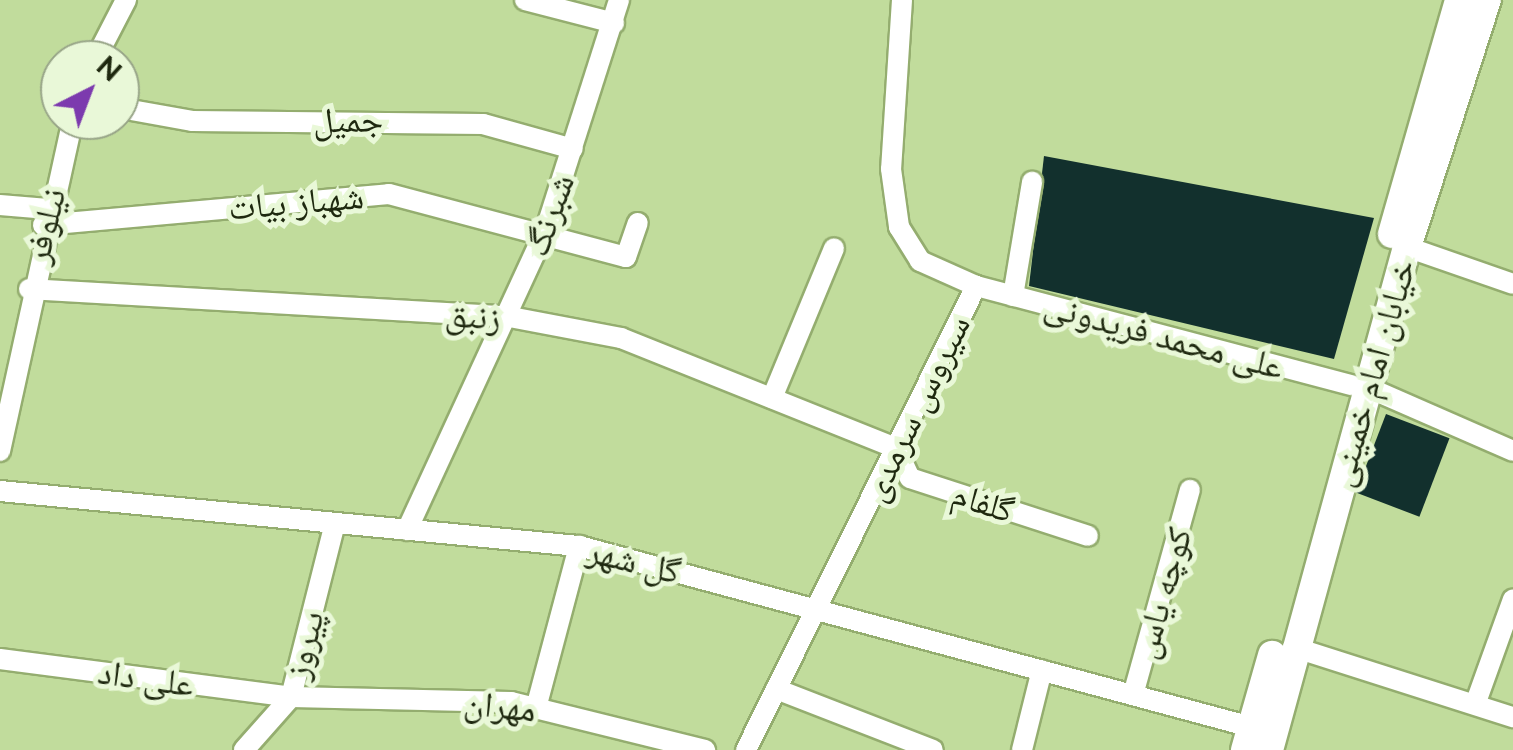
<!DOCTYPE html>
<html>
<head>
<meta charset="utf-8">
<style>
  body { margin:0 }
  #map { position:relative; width:1513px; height:750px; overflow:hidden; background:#c1dc9c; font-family:Raleway,"Noto Naskh Arabic",sans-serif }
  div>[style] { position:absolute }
  .building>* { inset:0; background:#12302d; transform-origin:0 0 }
  .roads { filter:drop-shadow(2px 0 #94ad6f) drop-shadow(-2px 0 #94ad6f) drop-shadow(0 2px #94ad6f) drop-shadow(0 -2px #94ad6f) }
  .minor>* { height:20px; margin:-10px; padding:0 10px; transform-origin:10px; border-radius:10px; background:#fff }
  .secondary>* { height:28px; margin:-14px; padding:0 14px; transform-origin:14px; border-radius:14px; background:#fff }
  span { translate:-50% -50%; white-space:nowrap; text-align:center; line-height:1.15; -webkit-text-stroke:10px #e9f8d8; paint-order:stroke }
  .street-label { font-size:35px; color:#1e280f }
  .north { position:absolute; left:40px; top:40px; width:100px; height:100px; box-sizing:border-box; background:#e9f8d8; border:2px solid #98a588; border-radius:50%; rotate:42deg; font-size:28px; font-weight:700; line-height:40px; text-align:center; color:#1e280f }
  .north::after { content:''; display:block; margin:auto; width:35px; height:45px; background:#7c3aae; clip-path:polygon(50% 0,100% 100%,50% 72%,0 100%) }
</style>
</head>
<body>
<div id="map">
  <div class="building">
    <i style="clip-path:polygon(1044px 156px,1374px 218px,1334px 359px,1029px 286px)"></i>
    <i style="left:1386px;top:414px;width:68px;height:84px;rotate:21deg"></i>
  </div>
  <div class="roads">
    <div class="minor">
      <i style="left:525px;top:0;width:92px;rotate:14.5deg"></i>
      <i style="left:902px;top:0;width:169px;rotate:93.7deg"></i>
      <i style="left:891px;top:169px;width:59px;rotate:82.1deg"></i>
      <i style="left:899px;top:227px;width:40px;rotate:58deg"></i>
      <i style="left:920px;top:261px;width:61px;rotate:24.1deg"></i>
      <i style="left:976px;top:286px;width:389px;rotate:14.8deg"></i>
      <i style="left:95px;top:60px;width:68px;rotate:-62.7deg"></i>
      <i style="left:120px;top:108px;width:73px;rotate:10.2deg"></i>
      <i style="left:192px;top:121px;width:291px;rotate:0.6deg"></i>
      <i style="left:483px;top:124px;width:93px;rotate:15.5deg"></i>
      <i style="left:0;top:205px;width:48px;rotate:4.8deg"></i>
      <i style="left:43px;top:225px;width:347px;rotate:-5.1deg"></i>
      <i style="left:389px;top:194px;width:245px;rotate:14.9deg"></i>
      <i style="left:626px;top:257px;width:36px;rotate:-71deg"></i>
      <i style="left:1407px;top:247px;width:112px;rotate:19.2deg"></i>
      <i style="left:29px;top:289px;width:482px;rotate:3.3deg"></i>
      <i style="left:510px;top:317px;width:113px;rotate:10.7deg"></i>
      <i style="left:621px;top:338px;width:296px;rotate:21.8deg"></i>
      <i style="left:896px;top:448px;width:33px;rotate:65deg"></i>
      <i style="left:910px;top:478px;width:187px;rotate:18deg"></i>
      <i style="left:1013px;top:296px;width:116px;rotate:-80.5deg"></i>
      <i style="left:1369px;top:388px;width:157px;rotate:23.6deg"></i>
      <i style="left:772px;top:398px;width:162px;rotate:-67.5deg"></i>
      <i style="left:0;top:451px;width:339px;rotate:-77.6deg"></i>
      <i style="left:0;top:491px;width:582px;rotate:5.43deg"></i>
      <i style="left:579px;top:546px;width:696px;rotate:15.07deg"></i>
      <i style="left:407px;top:530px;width:328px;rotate:-65.2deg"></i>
      <i style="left:545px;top:232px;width:244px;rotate:-72.3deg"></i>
      <i style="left:1293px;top:647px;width:231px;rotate:17.7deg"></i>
      <i style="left:0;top:659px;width:293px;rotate:7.4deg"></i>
      <i style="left:291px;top:697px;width:220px;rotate:1.3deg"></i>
      <i style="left:511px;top:702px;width:200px;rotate:13.9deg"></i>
      <i style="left:776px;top:689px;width:168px;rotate:21.2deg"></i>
      <i style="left:1133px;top:695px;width:213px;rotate:-74.5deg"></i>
      <i style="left:1476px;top:702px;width:109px;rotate:-70.2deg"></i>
      <i style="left:536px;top:708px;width:168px;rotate:-75.1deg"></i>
      <i style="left:244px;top:750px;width:71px;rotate:-48.4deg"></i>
      <i style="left:291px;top:697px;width:179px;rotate:-75.8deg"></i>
      <i style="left:746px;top:750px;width:518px;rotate:-63.63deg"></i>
      <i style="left:1022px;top:750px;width:82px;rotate:-76deg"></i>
    </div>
    <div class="secondary">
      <i style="left:1392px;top:234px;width:243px;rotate:-74deg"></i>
      <i style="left:1245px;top:750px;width:99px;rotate:-74.1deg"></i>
      <i style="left:1269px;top:750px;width:522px;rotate:-74.66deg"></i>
      <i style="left:1407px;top:247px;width:260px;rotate:-72.1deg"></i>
    </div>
  </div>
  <div class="street-label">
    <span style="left:348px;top:120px;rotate:-1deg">جمیل</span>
    <span style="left:296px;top:202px;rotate:-5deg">شهباز بیات</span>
    <span style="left:549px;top:215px;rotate:-70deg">شبرنگ</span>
    <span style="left:45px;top:226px;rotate:-76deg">نیلوفر</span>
    <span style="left:473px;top:316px;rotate:4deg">زنبق</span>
    <span style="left:1164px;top:336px;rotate:15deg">علی محمد فریدونی</span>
    <span style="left:1372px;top:373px;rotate:-74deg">خیابان امام خمینی</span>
    <span style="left:916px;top:408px;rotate:-64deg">سیروس سرمدی</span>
    <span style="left:983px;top:502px;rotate:18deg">گلفام</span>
    <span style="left:634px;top:561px;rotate:14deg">گل شهر</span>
    <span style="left:1162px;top:593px;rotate:-74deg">کوچه یاس</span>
    <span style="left:304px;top:645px;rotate:-76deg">پیروز</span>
    <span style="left:146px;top:678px;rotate:8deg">علی داد</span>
    <span style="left:500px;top:706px;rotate:6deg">مهران</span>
  </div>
  <div class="north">N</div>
</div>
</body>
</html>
